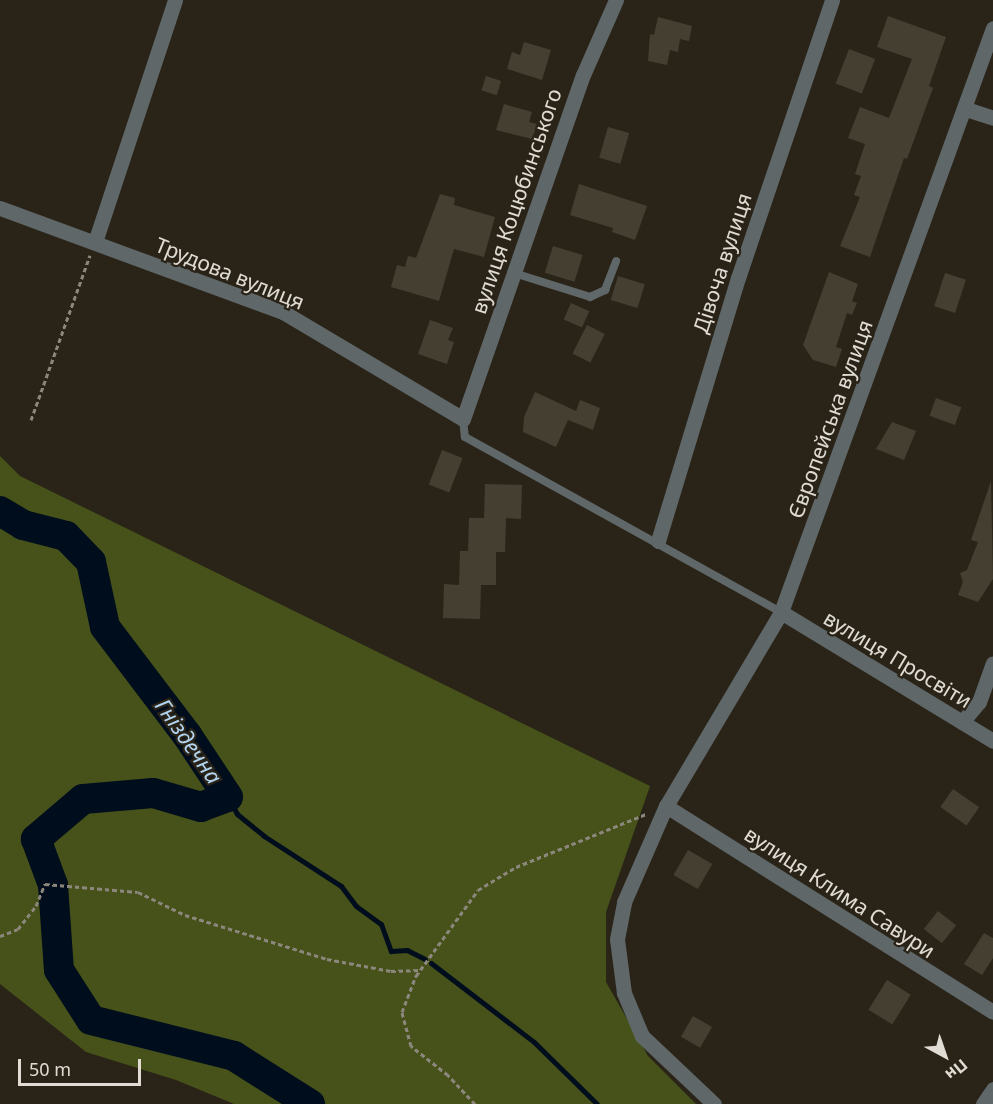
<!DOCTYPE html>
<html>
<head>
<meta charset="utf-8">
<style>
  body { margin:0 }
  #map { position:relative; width:993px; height:1104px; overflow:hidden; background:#2a2418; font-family:"Noto Sans",sans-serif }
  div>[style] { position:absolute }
  .green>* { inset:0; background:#465219 }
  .stream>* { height:5px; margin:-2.5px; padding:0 2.5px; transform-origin:2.5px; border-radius:2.5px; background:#000d1c }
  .river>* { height:30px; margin:-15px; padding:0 15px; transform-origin:15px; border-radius:15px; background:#000d1c }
  .building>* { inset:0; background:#453f32; transform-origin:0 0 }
  .path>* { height:3px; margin-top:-1.5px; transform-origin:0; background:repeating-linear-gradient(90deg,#8c877d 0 4.5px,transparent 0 7.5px) }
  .service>* { height:8px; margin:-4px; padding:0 4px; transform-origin:4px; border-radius:4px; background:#5f6769 }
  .minor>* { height:15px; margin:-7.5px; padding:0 7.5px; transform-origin:7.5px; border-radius:7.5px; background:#5f6769 }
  span { translate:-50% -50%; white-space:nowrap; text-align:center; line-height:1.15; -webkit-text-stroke:4.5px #2a2418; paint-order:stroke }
  .street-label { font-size:21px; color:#e0dcd4 }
  .water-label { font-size:22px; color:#b1d4f1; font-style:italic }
  .north { position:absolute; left:915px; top:1026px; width:60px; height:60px; -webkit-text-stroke:4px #2a2418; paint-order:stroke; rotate:140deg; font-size:16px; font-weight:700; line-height:24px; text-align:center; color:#e0dcd4 }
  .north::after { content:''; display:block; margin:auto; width:21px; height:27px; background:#e0dcd4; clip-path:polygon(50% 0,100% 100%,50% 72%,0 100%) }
  .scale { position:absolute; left:18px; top:1059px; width:123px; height:27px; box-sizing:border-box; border:3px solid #e0dcd4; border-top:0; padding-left:8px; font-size:18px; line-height:21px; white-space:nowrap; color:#e0dcd4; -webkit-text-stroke:4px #2a2418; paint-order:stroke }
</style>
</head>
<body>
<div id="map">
  <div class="green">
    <i style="clip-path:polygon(0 456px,20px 476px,650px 786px,606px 912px,606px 982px,648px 1056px,696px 1104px,234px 1104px,176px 1080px,86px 1052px,0 984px)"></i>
  </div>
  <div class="stream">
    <i style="left:228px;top:797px;width:19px;rotate:62deg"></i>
    <i style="left:237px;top:814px;width:35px;rotate:39deg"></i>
    <i style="left:264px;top:836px;width:92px;rotate:33deg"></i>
    <i style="left:341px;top:886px;width:25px;rotate:53deg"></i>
    <i style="left:356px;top:906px;width:31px;rotate:36deg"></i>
    <i style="left:381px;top:924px;width:29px;rotate:70deg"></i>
    <i style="left:391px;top:951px;width:16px;rotate:-4deg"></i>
    <i style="left:407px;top:950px;width:20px;rotate:27deg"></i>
    <i style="left:431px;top:963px;width:130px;rotate:37.5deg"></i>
    <i style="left:534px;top:1042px;width:88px;rotate:44.5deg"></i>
  </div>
  <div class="river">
    <i style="left:0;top:511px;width:27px;rotate:31deg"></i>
    <i style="left:23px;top:525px;width:44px;rotate:14.3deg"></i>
    <i style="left:66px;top:536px;width:36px;rotate:46deg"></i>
    <i style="left:91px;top:562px;width:66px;rotate:77.8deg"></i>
    <i style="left:105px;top:627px;width:136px;rotate:52.8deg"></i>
    <i style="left:187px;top:735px;width:74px;rotate:56.5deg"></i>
    <i style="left:228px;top:797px;width:29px;rotate:160deg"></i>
    <i style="left:201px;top:807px;width:50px;rotate:-163.7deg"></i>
    <i style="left:153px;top:793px;width:70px;rotate:175.1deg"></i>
    <i style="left:83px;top:799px;width:62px;rotate:139.6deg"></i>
    <i style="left:36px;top:839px;width:49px;rotate:69.7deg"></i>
    <i style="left:53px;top:885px;width:85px;rotate:86deg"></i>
    <i style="left:59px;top:970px;width:59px;rotate:57.4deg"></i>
    <i style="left:91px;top:1020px;width:147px;rotate:14.1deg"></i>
    <i style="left:234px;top:1056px;width:90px;rotate:32.3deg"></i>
  </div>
  <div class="building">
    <i style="clip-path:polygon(888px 16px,946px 37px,929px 86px,933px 88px,907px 159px,904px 158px,870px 257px,840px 246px,860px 197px,854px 195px,861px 176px,855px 174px,865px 144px,848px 138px,860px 107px,889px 118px,912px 59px,877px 47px)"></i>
    <i style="clip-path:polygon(658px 17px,692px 26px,689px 41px,680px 39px,678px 52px,670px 50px,667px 65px,648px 61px,650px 34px,654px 35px)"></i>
    <i style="clip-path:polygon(524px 42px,551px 50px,542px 80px,507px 69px,512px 52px,520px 55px)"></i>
    <i style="left:849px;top:49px;width:28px;height:37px;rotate:21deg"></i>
    <i style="left:486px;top:76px;width:16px;height:15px;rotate:18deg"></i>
    <i style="clip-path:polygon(504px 104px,532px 112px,529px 122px,537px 124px,532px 139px,496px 130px)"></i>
    <i style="left:608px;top:127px;width:22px;height:32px;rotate:16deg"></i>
    <i style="clip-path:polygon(579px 184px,647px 206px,635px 240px,612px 232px,613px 228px,570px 215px)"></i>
    <i style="clip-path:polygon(440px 194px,455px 198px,454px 205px,495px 217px,484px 257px,454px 249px,439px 301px,391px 287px,397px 265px,405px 267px,408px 256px,416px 258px)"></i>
    <i style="left:553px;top:246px;width:31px;height:28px;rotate:17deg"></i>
    <i style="clip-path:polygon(829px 272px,858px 284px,852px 301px,857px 303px,852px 315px,847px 313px,836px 347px,842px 349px,836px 367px,813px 360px,803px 345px)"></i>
    <i style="left:945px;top:273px;width:22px;height:35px;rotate:18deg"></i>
    <i style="left:618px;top:276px;width:28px;height:25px;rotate:17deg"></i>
    <i style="left:571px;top:303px;width:20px;height:18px;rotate:24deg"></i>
    <i style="clip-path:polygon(430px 320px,453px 328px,448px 340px,454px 342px,447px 364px,418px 354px)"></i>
    <i style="left:587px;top:325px;width:20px;height:32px;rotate:27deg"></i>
    <i style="clip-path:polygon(535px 392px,576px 411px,580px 400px,600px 408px,593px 430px,568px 420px,556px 447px,523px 432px,524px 417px)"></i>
    <i style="left:936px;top:398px;width:27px;height:19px;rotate:20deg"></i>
    <i style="clip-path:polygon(892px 422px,916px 431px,904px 460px,876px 449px)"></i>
    <i style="left:442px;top:450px;width:22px;height:37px;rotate:21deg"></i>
    <i style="clip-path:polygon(991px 481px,993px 579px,978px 602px,958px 595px,963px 582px,960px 573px,967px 570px,978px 542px,971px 540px)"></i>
    <i style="clip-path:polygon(485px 484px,522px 485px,521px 519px,506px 518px,505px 552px,496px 552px,496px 585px,481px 585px,480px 619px,443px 618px,444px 584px,459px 585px,460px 551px,468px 551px,469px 518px,484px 518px)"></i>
    <i style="left:953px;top:789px;width:32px;height:22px;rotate:35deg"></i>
    <i style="left:688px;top:850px;width:28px;height:29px;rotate:30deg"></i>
    <i style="left:938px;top:911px;width:23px;height:23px;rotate:38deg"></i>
    <i style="clip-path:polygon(984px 933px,993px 938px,993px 958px,982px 975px,964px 964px)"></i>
    <i style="left:887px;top:980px;width:28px;height:35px;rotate:32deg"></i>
    <i style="left:693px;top:1016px;width:22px;height:24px;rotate:30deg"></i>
  </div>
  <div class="path">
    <i style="left:31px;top:420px;width:175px;rotate:-70.3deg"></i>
    <i style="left:0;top:936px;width:19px;rotate:-21deg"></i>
    <i style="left:18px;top:929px;width:29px;rotate:-52deg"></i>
    <i style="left:36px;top:906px;width:24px;rotate:-68deg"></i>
    <i style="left:45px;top:884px;width:93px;rotate:4.9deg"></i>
    <i style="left:138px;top:892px;width:52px;rotate:26.1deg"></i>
    <i style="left:185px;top:915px;width:149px;rotate:17.2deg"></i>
    <i style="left:327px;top:959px;width:65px;rotate:10.6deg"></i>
    <i style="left:391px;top:971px;width:30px;rotate:-2deg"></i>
    <i style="left:475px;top:1104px;width:40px;rotate:-133deg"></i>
    <i style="left:448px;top:1075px;width:47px;rotate:-141.9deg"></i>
    <i style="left:411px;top:1046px;width:35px;rotate:-105deg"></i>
    <i style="left:402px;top:1012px;width:39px;rotate:-69deg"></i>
    <i style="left:416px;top:976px;width:106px;rotate:-54.2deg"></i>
    <i style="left:478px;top:890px;width:44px;rotate:-31.2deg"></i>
    <i style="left:516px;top:867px;width:140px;rotate:-22.2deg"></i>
  </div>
  <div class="service">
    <i style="left:514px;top:273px;width:80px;rotate:17.5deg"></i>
    <i style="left:590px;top:297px;width:17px;rotate:-25deg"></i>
    <i style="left:605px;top:290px;width:31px;rotate:-69deg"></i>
    <i style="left:463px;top:419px;width:18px;rotate:84deg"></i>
    <i style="left:465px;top:437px;width:361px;rotate:29deg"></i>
  </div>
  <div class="minor">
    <i style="left:966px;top:109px;width:28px;rotate:18deg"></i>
    <i style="left:0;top:208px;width:302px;rotate:20.2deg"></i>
    <i style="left:283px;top:312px;width:209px;rotate:30.7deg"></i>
    <i style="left:463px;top:419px;width:364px;rotate:-70.8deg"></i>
    <i style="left:583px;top:75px;width:82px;rotate:-66.3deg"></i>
    <i style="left:95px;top:242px;width:255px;rotate:-71.7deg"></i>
    <i style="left:658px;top:541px;width:275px;rotate:-73.1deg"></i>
    <i style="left:738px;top:278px;width:293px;rotate:-71.3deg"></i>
    <i style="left:781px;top:612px;width:248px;rotate:31.3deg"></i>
    <i style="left:962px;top:722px;width:26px;rotate:-50deg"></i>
    <i style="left:979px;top:702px;width:41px;rotate:-70.3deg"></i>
    <i style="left:666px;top:806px;width:386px;rotate:32.2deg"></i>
    <i style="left:714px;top:1104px;width:99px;rotate:-136.6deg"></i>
    <i style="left:642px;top:1036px;width:47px;rotate:-112.7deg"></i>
    <i style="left:624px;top:993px;width:54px;rotate:-97.4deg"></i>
    <i style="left:617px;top:939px;width:38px;rotate:-79deg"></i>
    <i style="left:624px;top:902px;width:105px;rotate:-66.4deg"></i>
    <i style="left:666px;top:806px;width:226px;rotate:-59.3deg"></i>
    <i style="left:781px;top:612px;width:621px;rotate:-70.05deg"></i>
    <i style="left:983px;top:1104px;width:18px;rotate:-56deg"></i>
  </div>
  <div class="street-label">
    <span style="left:516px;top:201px;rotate:-71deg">вулиця Коцюбинського</span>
    <span style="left:722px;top:263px;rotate:-72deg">Дівоча вулиця</span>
    <span style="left:230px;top:273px;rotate:22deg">Трудова вулиця</span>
    <span style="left:830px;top:419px;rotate:-70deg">Європейська вулиця</span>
    <span style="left:898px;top:659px;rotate:31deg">вулиця Просвіти</span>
    <span style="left:840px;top:892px;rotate:33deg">вулиця Клима Савури</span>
  </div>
  <div class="water-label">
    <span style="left:189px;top:741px;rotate:55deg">Гніздечна</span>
  </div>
  <div class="north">Пн</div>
  <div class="scale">50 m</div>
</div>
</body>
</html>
